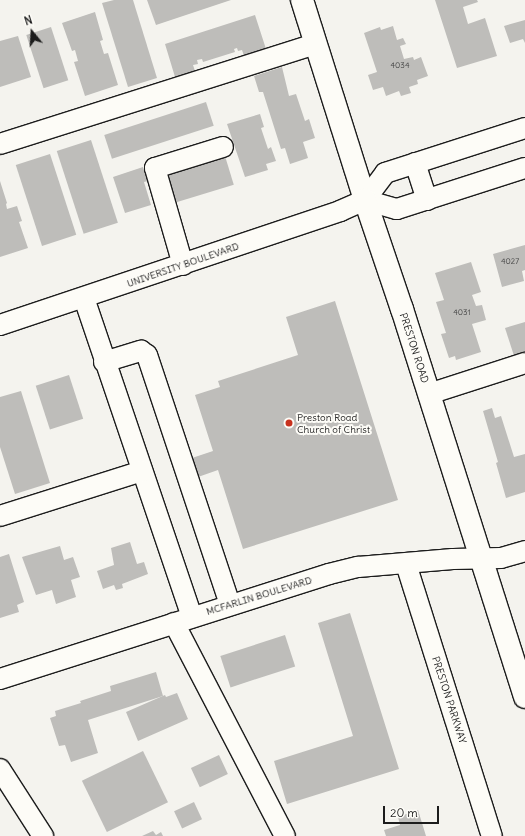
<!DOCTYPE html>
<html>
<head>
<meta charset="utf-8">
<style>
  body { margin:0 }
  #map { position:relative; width:525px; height:836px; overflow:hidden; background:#f4f3ee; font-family:Delius,sans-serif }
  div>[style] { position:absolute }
  .building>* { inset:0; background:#bebdba; transform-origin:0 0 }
  .roads { filter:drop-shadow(1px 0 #1c1c1c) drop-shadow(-1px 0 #1c1c1c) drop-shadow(0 1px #1c1c1c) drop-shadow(0 -1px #1c1c1c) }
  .minor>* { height:20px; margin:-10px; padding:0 10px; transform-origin:10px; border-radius:10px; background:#fdfcf7 }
  .major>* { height:22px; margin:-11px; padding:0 11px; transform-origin:11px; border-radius:11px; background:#fdfcf7 }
  .dots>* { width:11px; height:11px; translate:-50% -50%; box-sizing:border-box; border:2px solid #fdfcf7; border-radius:50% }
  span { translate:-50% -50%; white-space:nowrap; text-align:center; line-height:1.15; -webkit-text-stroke:4px #fdfcf7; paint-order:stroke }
  .number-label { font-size:8px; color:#444 }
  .number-label span { -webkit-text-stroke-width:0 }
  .street-label { font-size:10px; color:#1c1c1c }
  .poi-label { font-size:10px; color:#1c1c1c }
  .left { translate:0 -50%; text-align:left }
  .north { position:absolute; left:12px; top:12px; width:40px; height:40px; -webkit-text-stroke:3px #fdfcf7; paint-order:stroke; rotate:342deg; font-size:11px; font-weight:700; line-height:16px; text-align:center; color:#1c1c1c }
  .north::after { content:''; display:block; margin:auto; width:14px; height:18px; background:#1c1c1c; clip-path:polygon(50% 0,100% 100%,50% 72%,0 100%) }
  .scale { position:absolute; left:383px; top:806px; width:56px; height:18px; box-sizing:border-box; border:2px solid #1c1c1c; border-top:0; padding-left:5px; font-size:12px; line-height:14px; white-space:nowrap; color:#1c1c1c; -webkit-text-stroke:3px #fdfcf7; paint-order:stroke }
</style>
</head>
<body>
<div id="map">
  <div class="building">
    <i style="clip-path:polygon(114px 0,133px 0,157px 78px,128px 87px,102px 3px)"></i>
    <i style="clip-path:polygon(147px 0,231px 0,156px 25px)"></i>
    <i style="clip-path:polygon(435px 0,477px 0,478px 2px,463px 7px,468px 24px,485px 18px,497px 56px,457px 68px)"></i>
    <i style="clip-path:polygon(95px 12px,103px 40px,100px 41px,104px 54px,108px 53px,118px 85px,85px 96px,74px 62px,78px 61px,75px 50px,72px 51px,62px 23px)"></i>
    <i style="clip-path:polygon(255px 15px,266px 49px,244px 56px,242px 50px,238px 51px,237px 48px,234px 49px,235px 52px,203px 62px,202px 59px,197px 60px,198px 64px,193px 65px,195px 71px,175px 77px,165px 44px)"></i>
    <i style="clip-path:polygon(525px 20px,525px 43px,523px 39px,510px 43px,504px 26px)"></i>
    <i style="clip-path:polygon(393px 26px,397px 40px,403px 38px,406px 44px,400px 46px,404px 59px,413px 57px,414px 60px,421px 57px,428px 76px,417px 80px,418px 84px,409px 87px,411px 93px,401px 96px,399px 91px,386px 96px,383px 87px,373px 90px,368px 75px,377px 72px,364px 33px,380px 27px,381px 30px)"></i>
    <i style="left:51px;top:27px;width:56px;height:26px;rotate:72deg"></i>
    <i style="clip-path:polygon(18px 36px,31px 77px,0 87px,0 41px)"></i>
    <i style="clip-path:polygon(282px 67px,289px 96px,296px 94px,305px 121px,309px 119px,315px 138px,303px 142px,308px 158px,290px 164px,285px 148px,281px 149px,263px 92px,259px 92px,254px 76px)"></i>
    <i style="left:206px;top:102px;width:25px;height:107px;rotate:72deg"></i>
    <i style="clip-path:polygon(260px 114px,264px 127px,261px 128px,268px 149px,271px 147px,276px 161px,266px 164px,268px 170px,245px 177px,227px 124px)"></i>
    <i style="left:91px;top:140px;width:87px;height:36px;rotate:72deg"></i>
    <i style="left:50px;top:154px;width:85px;height:36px;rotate:72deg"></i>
    <i style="left:225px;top:156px;width:30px;height:60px;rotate:73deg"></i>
    <i style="clip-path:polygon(143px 167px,148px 181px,144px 182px,151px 205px,125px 213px,113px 177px)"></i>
    <i style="clip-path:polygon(0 181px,7px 203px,6px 204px,7px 209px,17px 206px,22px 221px,19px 222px,28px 248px,0 257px)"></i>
    <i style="clip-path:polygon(525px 245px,525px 270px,522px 271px,524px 281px,502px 287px,493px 254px)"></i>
    <i style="clip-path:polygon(471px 262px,481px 292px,472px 295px,476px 306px,482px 305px,486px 320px,472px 324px,481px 352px,456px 360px,455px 356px,449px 358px,441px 334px,446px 333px,436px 302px,444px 300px,435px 273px)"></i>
    <i style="clip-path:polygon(335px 301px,398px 500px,243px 549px,218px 470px,198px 477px,192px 458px,213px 451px,195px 395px,220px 387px,218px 381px,298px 355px,286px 317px)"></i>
    <i style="clip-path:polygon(525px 322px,525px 359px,516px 362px,505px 328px)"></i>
    <i style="left:69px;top:375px;width:46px;height:35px;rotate:72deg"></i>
    <i style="clip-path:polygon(21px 391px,50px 483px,15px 494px,0 447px,0 397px)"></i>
    <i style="clip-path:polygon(492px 408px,495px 418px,501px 416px,514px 457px,525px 454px,525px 492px,506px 498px,496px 463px,498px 462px,483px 411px)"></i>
    <i style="clip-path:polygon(130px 542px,137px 564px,144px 562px,148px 574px,122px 584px,123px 588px,116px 590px,114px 585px,103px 589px,97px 571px,114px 565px,111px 548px)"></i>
    <i style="clip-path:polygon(60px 546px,64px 560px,73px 557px,80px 577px,71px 580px,76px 597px,56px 604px,52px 590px,36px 595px,22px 557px)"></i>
    <i style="clip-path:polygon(9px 554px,24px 602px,17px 605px,19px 612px,0 618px,0 557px)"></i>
    <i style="clip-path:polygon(350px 613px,399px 769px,287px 804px,274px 761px,353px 736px,318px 623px)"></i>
    <i style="left:285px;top:635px;width:33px;height:68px;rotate:72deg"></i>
    <i style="clip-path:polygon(156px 672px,163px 696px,88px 720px,98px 753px,71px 762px,65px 745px,59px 746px,50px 718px,56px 716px,55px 711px,81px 703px,80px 701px,111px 691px,110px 686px)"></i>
    <i style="clip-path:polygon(177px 693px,188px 719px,138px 741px,126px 712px,165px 695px,166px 697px)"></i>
    <i style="left:143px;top:751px;width:57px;height:68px;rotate:64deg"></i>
    <i style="left:219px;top:755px;width:21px;height:31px;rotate:65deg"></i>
    <i style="left:194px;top:802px;width:19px;height:22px;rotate:65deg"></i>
    <i style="clip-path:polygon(418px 810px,426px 836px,386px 836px,384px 830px,400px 825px,398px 817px)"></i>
    <i style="clip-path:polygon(153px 831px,156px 835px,161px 832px,163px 836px,142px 836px)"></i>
  </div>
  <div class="roads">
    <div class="minor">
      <i style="left:0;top:144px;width:331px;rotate:-17.6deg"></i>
      <i style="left:415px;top:163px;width:39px;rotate:72deg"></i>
      <i style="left:365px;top:200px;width:33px;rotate:16deg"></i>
      <i style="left:397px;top:209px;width:134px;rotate:-17.8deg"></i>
      <i style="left:183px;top:265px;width:101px;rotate:-106.1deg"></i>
      <i style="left:155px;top:168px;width:71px;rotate:-17.2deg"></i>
      <i style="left:84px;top:298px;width:337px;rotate:71.3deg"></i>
      <i style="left:0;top:325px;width:359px;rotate:-18.5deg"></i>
      <i style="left:340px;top:211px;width:27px;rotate:-24deg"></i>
      <i style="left:365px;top:200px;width:34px;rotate:-53deg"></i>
      <i style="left:385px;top:173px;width:147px;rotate:-17.8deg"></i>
      <i style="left:104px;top:362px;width:39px;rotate:-17deg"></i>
      <i style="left:141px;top:351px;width:7px;rotate:34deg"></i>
      <i style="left:147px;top:355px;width:262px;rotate:71.6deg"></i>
      <i style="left:429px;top:394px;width:101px;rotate:-17.9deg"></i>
      <i style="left:0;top:516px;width:149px;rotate:-17.6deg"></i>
      <i style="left:406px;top:564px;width:285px;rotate:72.5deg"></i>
      <i style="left:174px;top:623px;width:240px;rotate:62.5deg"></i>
      <i style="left:0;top:679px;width:345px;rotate:-17.7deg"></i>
      <i style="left:329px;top:574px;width:30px;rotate:-14deg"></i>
      <i style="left:358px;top:567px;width:95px;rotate:-4.8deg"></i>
      <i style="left:453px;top:559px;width:48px;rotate:-1.2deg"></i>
      <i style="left:501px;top:558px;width:25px;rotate:-16deg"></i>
      <i style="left:0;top:769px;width:80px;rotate:57.3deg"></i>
    </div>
    <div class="major">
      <i style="left:302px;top:0;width:210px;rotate:72.5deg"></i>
      <i style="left:365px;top:200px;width:115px;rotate:71.3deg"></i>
      <i style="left:402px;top:309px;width:407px;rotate:72.4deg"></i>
    </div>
  </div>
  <div class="dots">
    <i style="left:289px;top:423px;background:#c8321e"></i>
  </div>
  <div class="number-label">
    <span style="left:400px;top:66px">4034</span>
    <span style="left:510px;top:262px">4027</span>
    <span style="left:462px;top:313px">4031</span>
  </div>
  <div class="street-label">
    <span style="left:183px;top:265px;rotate:-19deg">UNIVERSITY BOULEVARD</span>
    <span style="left:414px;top:348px;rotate:72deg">PRESTON ROAD</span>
    <span style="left:259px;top:596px;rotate:-17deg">MCFARLIN BOULEVARD</span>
    <span style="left:449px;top:700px;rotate:72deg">PRESTON PARKWAY</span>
  </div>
  <div class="poi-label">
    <span class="left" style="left:297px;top:423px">Preston Road<br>Church of Christ</span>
  </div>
  <div class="north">N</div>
  <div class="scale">20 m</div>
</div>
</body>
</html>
